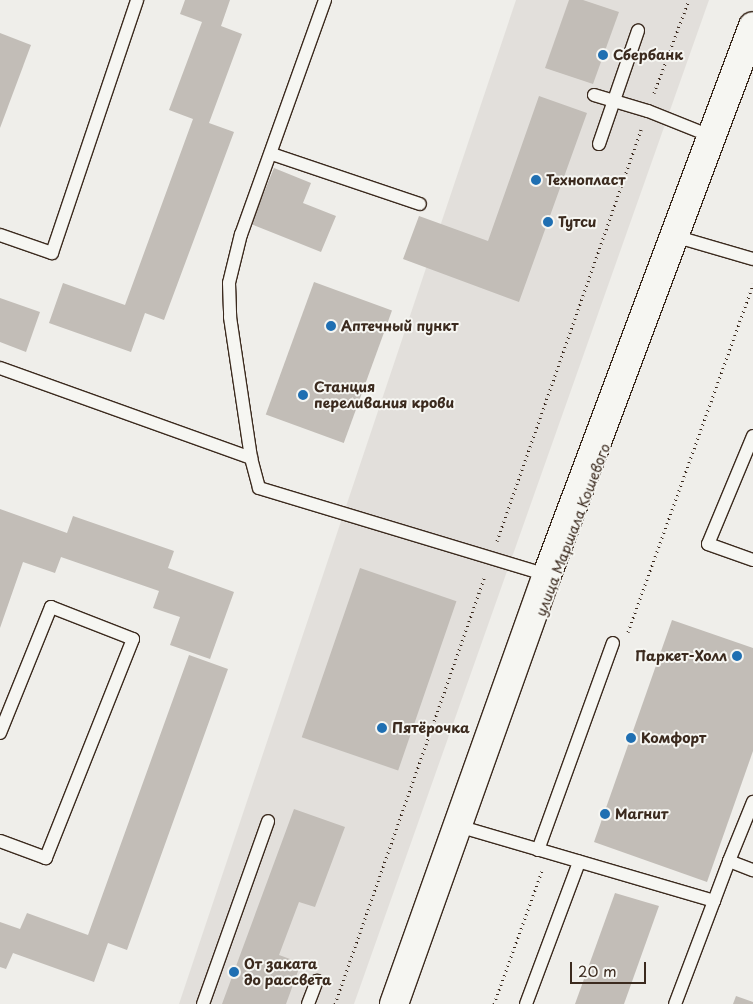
<!DOCTYPE html>
<html>
<head>
<meta charset="utf-8">
<style>
  body { margin:0 }
  #map { position:relative; width:753px; height:1004px; overflow:hidden; background:#efeeea; font-family:"Playpen Sans",sans-serif }
  div>[style] { position:absolute }
  .built>* { inset:0; background:#e2dfdb }
  .building>* { inset:0; background:#c2bdb7; transform-origin:0 0 }
  .path>* { height:3px; margin-top:-1.5px; transform-origin:0; background:repeating-linear-gradient(90deg,#3b2a1e 0 1px,transparent 0 5px) }
  .roads { filter:drop-shadow(1px 0 #3b2a1e) drop-shadow(-1px 0 #3b2a1e) drop-shadow(0 1px #3b2a1e) drop-shadow(0 -1px #3b2a1e) }
  .lane>* { height:12px; margin:-6px; padding:0 6px; transform-origin:6px; border-radius:6px; background:#f6f6f2 }
  .secondary>* { height:28px; margin:-14px; padding:0 14px; transform-origin:14px; border-radius:14px; background:#f6f6f2 }
  .dots>* { width:14px; height:14px; translate:-50% -50%; box-sizing:border-box; border:2px solid #f6f6f2; border-radius:50% }
  span { translate:-50% -50%; white-space:nowrap; text-align:center; line-height:1.15; -webkit-text-stroke:4px #f6f6f2; paint-order:stroke }
  .poi-label { font-size:14px; color:#3b2a1e; font-weight:700 }
  .left { translate:0 -50%; text-align:left }
  .right { translate:-100% -50%; text-align:right }
  .street-label { font-size:14px; color:#3b2a1e }
  .scale { position:absolute; left:570px; top:962px; width:76px; height:22px; box-sizing:border-box; border:2px solid #3b2a1e; border-top:0; padding-left:6px; font-size:15px; line-height:18px; white-space:nowrap; color:#3b2a1e; -webkit-text-stroke:4px #f6f6f2; paint-order:stroke }
</style>
</head>
<body>
<div id="map">
  <div class="built">
    <i style="clip-path:polygon(516px 0,709px 0,354px 1004px,179px 1004px)"></i>
  </div>
  <div class="building">
    <i style="clip-path:polygon(185px 0,230px 0,221px 26px,242px 34px,209px 123px,234px 132px,164px 320px,145px 313px,131px 352px,49px 323px,63px 283px,125px 305px,193px 119px,169px 110px,202px 22px,180px 14px)"></i>
    <i style="clip-path:polygon(569px 0,583px 0,619px 12px,593px 84px,545px 68px)"></i>
    <i style="clip-path:polygon(0 33px,31px 45px,0 128px)"></i>
    <i style="clip-path:polygon(539px 96px,587px 113px,519px 302px,403px 259px,419px 216px,488px 241px)"></i>
    <i style="clip-path:polygon(274px 168px,311px 183px,303px 203px,336px 216px,321px 252px,251px 224px)"></i>
    <i style="left:314px;top:282px;width:83px;height:141px;rotate:20deg"></i>
    <i style="clip-path:polygon(0 298px,40px 312px,26px 352px,0 342px)"></i>
    <i style="clip-path:polygon(0 509px,67px 533px,73px 516px,174px 551px,168px 568px,234px 592px,210px 659px,170px 645px,180px 617px,153px 608px,159px 591px,61px 557px,55px 573px,23px 562px,0 628px)"></i>
    <i style="left:360px;top:568px;width:102px;height:179px;rotate:19deg"></i>
    <i style="clip-path:polygon(672px 620px,753px 648px,753px 751px,707px 882px,594px 842px)"></i>
    <i style="clip-path:polygon(189px 655px,228px 669px,127px 950px,108px 943px,94px 982px,13px 953px,6px 969px,0 967px,0 922px,20px 929px,27px 913px,88px 935px)"></i>
    <i style="clip-path:polygon(294px 809px,345px 827px,315px 907px,299px 902px,279px 955px,301px 963px,286px 1004px,222px 1004px)"></i>
    <i style="clip-path:polygon(615px 893px,659px 906px,624px 1004px,575px 1004px)"></i>
    <i style="clip-path:polygon(736px 996px,753px 1002px,753px 1004px,733px 1004px)"></i>
  </div>
  <div class="path">
    <i style="left:654px;top:93px;width:99px;rotate:-69.4deg"></i>
    <i style="left:497px;top:541px;width:436px;rotate:-70.7deg"></i>
    <i style="left:628px;top:632px;width:370px;rotate:-70.2deg"></i>
    <i style="left:335px;top:1004px;width:454px;rotate:-70.7deg"></i>
    <i style="left:494px;top:1004px;width:141px;rotate:-70.2deg"></i>
  </div>
  <div class="roads">
    <div class="lane">
      <i style="left:325px;top:0;width:249px;rotate:109.7deg"></i>
      <i style="left:241px;top:234px;width:50px;rotate:103.8deg"></i>
      <i style="left:229px;top:283px;width:34px;rotate:88deg"></i>
      <i style="left:230px;top:317px;width:143px;rotate:81.5deg"></i>
      <i style="left:251px;top:458px;width:31px;rotate:75deg"></i>
      <i style="left:259px;top:488px;width:301px;rotate:16.8deg"></i>
      <i style="left:594px;top:95px;width:56px;rotate:16.5deg"></i>
      <i style="left:648px;top:111px;width:70px;rotate:21.8deg"></i>
      <i style="left:599px;top:144px;width:120px;rotate:-71deg"></i>
      <i style="left:272px;top:154px;width:156px;rotate:18.7deg"></i>
      <i style="left:0;top:235px;width:55px;rotate:19.1deg"></i>
      <i style="left:52px;top:253px;width:267px;rotate:-71.4deg"></i>
      <i style="left:684px;top:239px;width:72px;rotate:16.2deg"></i>
      <i style="left:0;top:368px;width:267px;rotate:19.7deg"></i>
      <i style="left:753px;top:436px;width:117px;rotate:112.6deg"></i>
      <i style="left:708px;top:544px;width:48px;rotate:19.6deg"></i>
      <i style="left:0;top:733px;width:136px;rotate:-68deg"></i>
      <i style="left:51px;top:607px;width:88px;rotate:21.3deg"></i>
      <i style="left:133px;top:639px;width:236px;rotate:111.7deg"></i>
      <i style="left:46px;top:858px;width:49px;rotate:-159.7deg"></i>
      <i style="left:458px;top:826px;width:267px;rotate:16.3deg"></i>
      <i style="left:714px;top:901px;width:110px;rotate:110.7deg"></i>
      <i style="left:538px;top:850px;width:220px;rotate:-70.1deg"></i>
      <i style="left:729px;top:861px;width:64px;rotate:-67.9deg"></i>
      <i style="left:714px;top:901px;width:43px;rotate:-69.4deg"></i>
      <i style="left:729px;top:861px;width:26px;rotate:21deg"></i>
      <i style="left:203px;top:1004px;width:194px;rotate:-70.4deg"></i>
      <i style="left:308px;top:1004px;width:25px;rotate:-69deg"></i>
      <i style="left:526px;top:1004px;width:152px;rotate:-69.5deg"></i>
    </div>
    <div class="secondary">
      <i style="left:394px;top:1004px;width:455px;rotate:-70.4deg"></i>
      <i style="left:547px;top:575px;width:586px;rotate:-69.43deg"></i>
    </div>
  </div>
  <div class="dots">
    <i style="left:603px;top:55px;background:#1f6fb2"></i>
    <i style="left:536px;top:180px;background:#1f6fb2"></i>
    <i style="left:548px;top:222px;background:#1f6fb2"></i>
    <i style="left:331px;top:326px;background:#1f6fb2"></i>
    <i style="left:303px;top:395px;background:#1f6fb2"></i>
    <i style="left:737px;top:656px;background:#1f6fb2"></i>
    <i style="left:382px;top:728px;background:#1f6fb2"></i>
    <i style="left:631px;top:738px;background:#1f6fb2"></i>
    <i style="left:605px;top:814px;background:#1f6fb2"></i>
    <i style="left:234px;top:972px;background:#1f6fb2"></i>
  </div>
  <div class="poi-label">
    <span class="left" style="left:613px;top:55px">Сбербанк</span>
    <span class="left" style="left:546px;top:180px">Технопласт</span>
    <span class="left" style="left:558px;top:222px">Тутси</span>
    <span class="left" style="left:341px;top:326px">Аптечный пункт</span>
    <span class="left" style="left:314px;top:395px">Станция<br>переливания крови</span>
    <span class="right" style="left:727px;top:656px">Паркет-Холл</span>
    <span class="left" style="left:392px;top:728px">Пятёрочка</span>
    <span class="left" style="left:641px;top:738px">Комфорт</span>
    <span class="left" style="left:615px;top:814px">Магнит</span>
    <span class="left" style="left:244px;top:972px">От заката<br>до рассвета</span>
  </div>
  <div class="street-label">
    <span style="left:573px;top:530px;rotate:-69deg">улица Маршала Кошевого</span>
  </div>
  <div class="scale">20 m</div>
</div>
</body>
</html>
